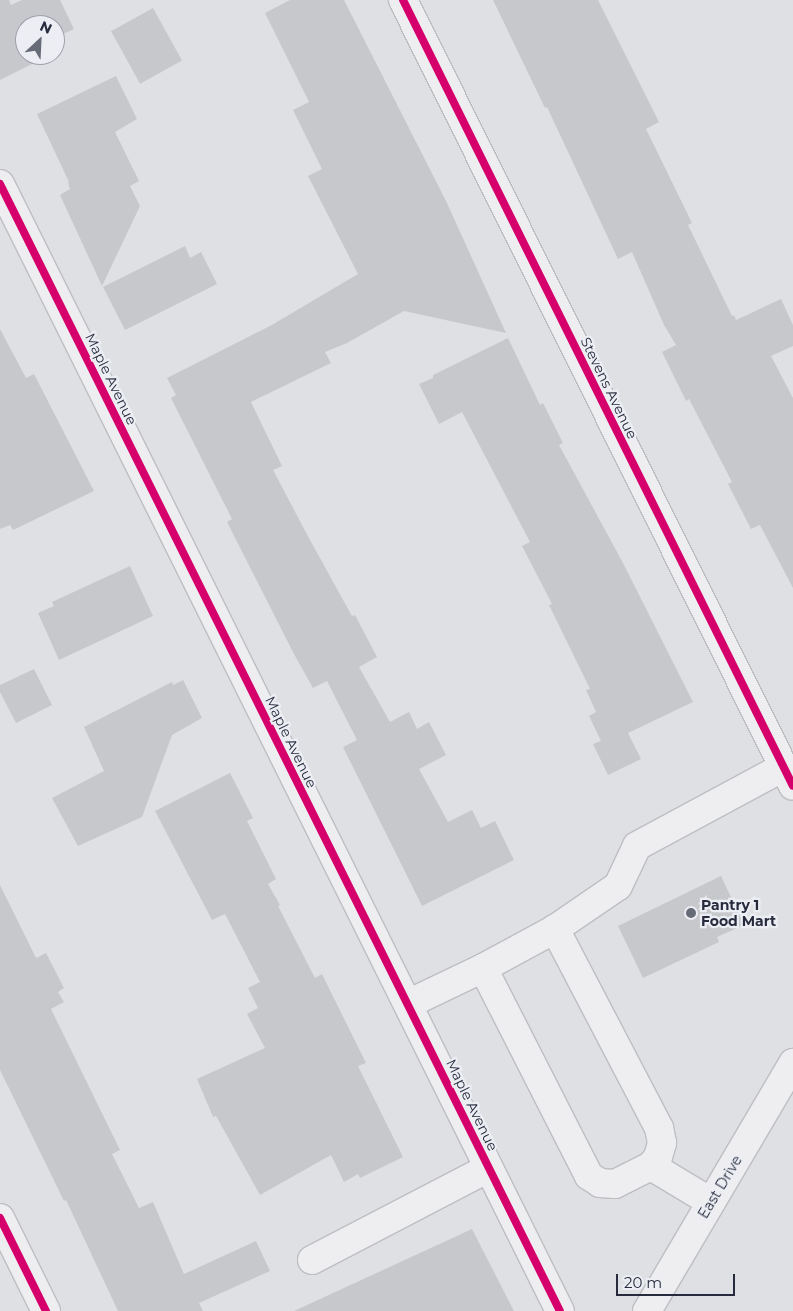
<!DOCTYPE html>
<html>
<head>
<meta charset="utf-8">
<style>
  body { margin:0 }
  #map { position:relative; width:793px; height:1311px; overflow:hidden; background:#dfe0e4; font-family:Montserrat,sans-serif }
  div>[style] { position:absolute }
  .building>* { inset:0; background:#c7c8cc; transform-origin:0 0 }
  .roads { filter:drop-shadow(1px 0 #bdbec2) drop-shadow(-1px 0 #bdbec2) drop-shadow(0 1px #bdbec2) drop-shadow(0 -1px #bdbec2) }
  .minor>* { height:28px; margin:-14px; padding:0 14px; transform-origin:14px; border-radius:14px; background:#eeeef1 }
  .cycleway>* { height:8px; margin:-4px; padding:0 4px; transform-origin:4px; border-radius:4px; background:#d6006c }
  .dots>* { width:14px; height:14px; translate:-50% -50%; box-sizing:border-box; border:2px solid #eceef4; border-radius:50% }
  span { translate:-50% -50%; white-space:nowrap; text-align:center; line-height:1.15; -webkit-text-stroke:4.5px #eceef4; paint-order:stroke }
  .street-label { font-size:14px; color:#272b3d }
  .poi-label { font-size:14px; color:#272b3d; font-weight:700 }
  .left { translate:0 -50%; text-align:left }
  .north { position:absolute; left:15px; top:15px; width:50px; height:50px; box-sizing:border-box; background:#eceef4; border:1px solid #9da0ab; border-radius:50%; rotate:25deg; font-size:14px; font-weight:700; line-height:20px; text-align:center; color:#272b3d }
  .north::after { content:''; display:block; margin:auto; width:18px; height:22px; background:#676a77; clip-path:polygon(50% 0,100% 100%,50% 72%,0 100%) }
  .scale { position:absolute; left:616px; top:1274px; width:119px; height:22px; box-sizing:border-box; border:2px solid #272b3d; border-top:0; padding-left:6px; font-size:15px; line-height:18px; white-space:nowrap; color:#272b3d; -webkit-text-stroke:4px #eceef4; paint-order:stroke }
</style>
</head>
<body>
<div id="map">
  <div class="building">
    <i style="clip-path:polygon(0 0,9px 0,11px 5px,22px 0,60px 0,74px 29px,55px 38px,55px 25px,25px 25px,25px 55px,36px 55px,38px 61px,0 80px)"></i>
    <i style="clip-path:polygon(290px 0,344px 0,446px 201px,506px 333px,404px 311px,347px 343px,325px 352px,331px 363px,251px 402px,282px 466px,273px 470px,310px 540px,352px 616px,355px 615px,377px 657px,359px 667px,390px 722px,409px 712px,417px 729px,429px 722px,446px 755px,419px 769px,448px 822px,472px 810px,481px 828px,495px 821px,514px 860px,422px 906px,343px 747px,357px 740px,327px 681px,313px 688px,294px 654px,227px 522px,232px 519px,171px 398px,176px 395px,167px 378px,270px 326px,358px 274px,308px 176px,322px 169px,293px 110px,309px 102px,265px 13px)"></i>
    <i style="clip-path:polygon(493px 0,598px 0,659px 122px,646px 129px,692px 223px,688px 225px,732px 316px,734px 315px,736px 320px,781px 299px,793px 325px,793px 346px,771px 356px,793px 398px,793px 588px,760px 525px,751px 529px,728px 484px,732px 482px,689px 399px,686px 401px,662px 352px,676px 345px,664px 325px,632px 252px,618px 259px,547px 107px,545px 108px)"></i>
    <i style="left:153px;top:8px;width:60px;height:48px;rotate:61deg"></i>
    <i style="clip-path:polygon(116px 76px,137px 119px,115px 132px,139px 181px,130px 186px,140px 206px,102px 286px,60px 195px,70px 189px,68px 183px,69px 182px,37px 114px)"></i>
    <i style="clip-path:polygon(185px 246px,190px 258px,201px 252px,217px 284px,125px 330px,103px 287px)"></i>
    <i style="clip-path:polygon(0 329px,26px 378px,34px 374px,94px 491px,13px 530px,10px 525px,0 529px)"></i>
    <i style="clip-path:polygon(508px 338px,540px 405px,543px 403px,563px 443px,559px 445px,623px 563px,693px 702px,628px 733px,641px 759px,608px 775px,593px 744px,601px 741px,589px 716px,596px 712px,586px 690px,590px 689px,549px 605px,552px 604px,522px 546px,530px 542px,462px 412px,439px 424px,419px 384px,433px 378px,433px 375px)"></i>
    <i style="clip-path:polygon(130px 566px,153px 616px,59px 660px,38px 613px,54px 606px,52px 602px)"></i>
    <i style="clip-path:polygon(34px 669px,52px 705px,16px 723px,0 692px,0 685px)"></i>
    <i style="clip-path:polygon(183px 680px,202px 718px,172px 735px,142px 817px,78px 846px,52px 798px,104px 771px,84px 727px,172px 682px,173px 685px)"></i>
    <i style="clip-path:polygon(230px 773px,253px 818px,247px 821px,276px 879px,268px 884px,280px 905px,278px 906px,315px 978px,322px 974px,366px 1063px,358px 1066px,403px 1157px,360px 1178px,358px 1174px,344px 1182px,331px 1155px,260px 1195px,216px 1116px,213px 1117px,197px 1079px,265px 1048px,247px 1014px,258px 1008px,248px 988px,260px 982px,225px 914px,212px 920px,155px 811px)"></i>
    <i style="clip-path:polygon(721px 876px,744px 925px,717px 937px,719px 942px,643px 978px,618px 926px)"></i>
    <i style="clip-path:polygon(0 885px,36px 958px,46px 953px,64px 988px,58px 992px,64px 1002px,51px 1009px,120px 1150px,112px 1154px,139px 1208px,153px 1202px,184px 1274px,256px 1241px,270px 1271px,199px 1303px,203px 1311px,118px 1311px,66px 1200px,64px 1201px,0 1070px)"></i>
    <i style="clip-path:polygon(472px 1229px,514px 1311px,294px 1311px)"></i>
  </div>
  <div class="roads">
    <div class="minor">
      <i style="left:403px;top:0;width:877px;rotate:63.61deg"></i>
      <i style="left:0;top:184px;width:1258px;rotate:63.58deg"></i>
      <i style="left:483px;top:968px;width:233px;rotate:63deg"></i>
      <i style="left:589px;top:1176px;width:13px;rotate:32deg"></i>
      <i style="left:600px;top:1183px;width:15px;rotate:4deg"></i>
      <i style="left:615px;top:1184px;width:40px;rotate:-26.6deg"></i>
      <i style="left:651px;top:1166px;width:11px;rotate:-52deg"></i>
      <i style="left:658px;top:1157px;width:15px;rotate:-74deg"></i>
      <i style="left:662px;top:1143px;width:15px;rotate:-101deg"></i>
      <i style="left:659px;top:1128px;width:225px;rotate:-117.6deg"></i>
      <i style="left:408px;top:1004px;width:83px;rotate:-25.6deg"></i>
      <i style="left:483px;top:968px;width:82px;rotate:-28.4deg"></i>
      <i style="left:555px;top:929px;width:76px;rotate:-34.3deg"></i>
      <i style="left:618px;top:886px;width:44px;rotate:-64.6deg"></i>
      <i style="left:637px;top:846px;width:167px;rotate:-28.3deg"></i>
      <i style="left:651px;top:1166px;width:70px;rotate:31deg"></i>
      <i style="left:0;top:1218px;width:104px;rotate:63.7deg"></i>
      <i style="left:312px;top:1260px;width:199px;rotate:-27.5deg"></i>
      <i style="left:647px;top:1311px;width:288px;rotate:-59.5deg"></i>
    </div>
  </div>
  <div class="cycleway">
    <i style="left:403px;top:0;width:877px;rotate:63.61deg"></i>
    <i style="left:0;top:184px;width:1258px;rotate:63.58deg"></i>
    <i style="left:0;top:1218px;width:104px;rotate:63.7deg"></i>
  </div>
  <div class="dots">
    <i style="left:691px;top:913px;background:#676a77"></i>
  </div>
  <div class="street-label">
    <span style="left:111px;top:379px;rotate:64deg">Maple Avenue</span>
    <span style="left:609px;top:388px;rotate:64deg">Stevens Avenue</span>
    <span style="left:291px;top:742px;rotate:64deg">Maple Avenue</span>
    <span style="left:472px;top:1105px;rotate:64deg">Maple Avenue</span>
    <span style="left:720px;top:1187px;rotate:-59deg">East Drive</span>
  </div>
  <div class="poi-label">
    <span class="left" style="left:701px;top:913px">Pantry 1<br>Food Mart</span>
  </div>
  <div class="north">N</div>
  <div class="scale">20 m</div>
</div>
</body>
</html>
